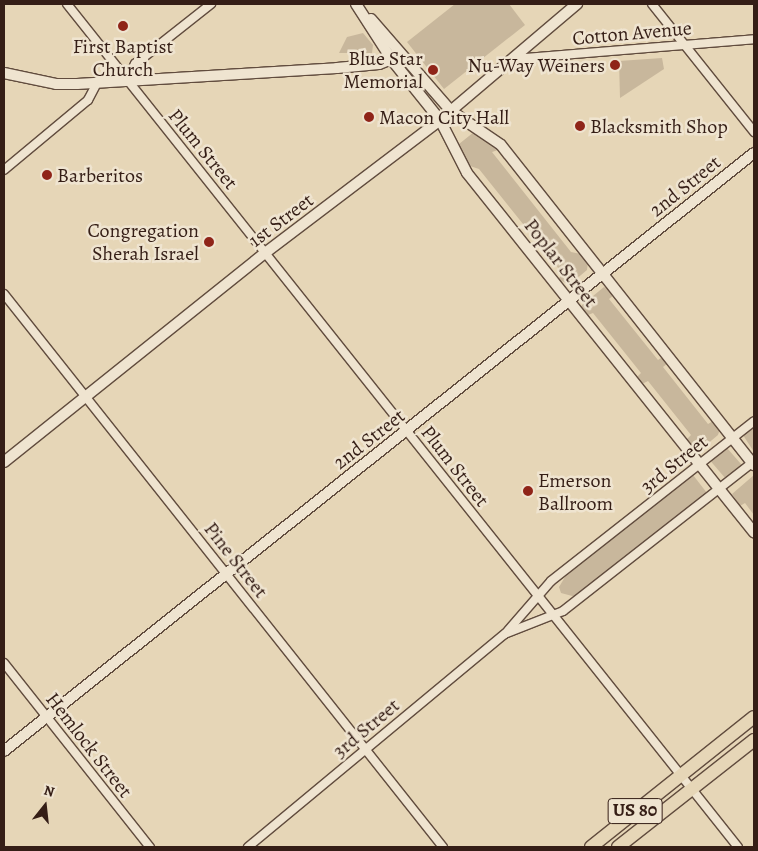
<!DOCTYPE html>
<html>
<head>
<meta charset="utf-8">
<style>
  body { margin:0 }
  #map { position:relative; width:758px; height:851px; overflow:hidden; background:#e6d6b7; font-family:Alegreya,serif }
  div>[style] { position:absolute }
  .green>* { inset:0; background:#c8b79c; transform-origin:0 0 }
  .roads { filter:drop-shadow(1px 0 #614c3e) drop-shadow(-1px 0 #614c3e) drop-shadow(0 1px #614c3e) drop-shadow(0 -1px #614c3e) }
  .minor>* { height:8px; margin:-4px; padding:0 4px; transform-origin:4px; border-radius:4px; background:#efe4d0 }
  .tertiary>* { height:10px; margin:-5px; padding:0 5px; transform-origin:5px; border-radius:5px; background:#efe4d0 }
  .primary>* { height:12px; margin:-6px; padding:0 6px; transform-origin:6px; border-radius:6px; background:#e6d6b7 }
  .dots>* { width:14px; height:14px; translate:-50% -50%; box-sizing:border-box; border:2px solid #efe4d0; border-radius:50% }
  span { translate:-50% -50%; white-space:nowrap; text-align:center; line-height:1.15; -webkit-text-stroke:5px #efe4d0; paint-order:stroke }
  .shield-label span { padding:1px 4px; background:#efe4d0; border:1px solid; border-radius:4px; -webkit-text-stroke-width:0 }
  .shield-label { font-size:19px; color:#351e16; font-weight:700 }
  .street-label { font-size:20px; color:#351e16 }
  .poi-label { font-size:20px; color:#351e16 }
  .right { translate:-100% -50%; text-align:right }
  .left { translate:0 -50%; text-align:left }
  .frame { position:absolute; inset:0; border:5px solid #351e16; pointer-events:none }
  .north { position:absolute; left:20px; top:781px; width:50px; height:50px; -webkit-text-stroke:4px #efe4d0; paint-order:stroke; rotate:16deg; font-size:14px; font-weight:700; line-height:20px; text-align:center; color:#351e16 }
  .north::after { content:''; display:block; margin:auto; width:18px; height:22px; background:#351e16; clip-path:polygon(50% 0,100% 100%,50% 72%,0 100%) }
</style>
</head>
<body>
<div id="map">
  <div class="green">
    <i style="clip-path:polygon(455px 4px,509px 4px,525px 25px,444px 89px,407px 42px)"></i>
    <i style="clip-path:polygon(363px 33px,373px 45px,372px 53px,339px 53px,347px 37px)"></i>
    <i style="clip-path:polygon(662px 58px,664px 69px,620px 98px,619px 61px)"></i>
    <i style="clip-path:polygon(474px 132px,498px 150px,492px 152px,571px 252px,581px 254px,588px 262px,587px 270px,569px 285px,558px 279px,563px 274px,479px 169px,470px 166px,459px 144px)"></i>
    <i style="clip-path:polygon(604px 287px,614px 295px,609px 299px,658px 360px,664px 356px,668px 363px,663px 367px,708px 424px,713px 421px,720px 429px,718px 435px,700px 450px,693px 449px,686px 440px,691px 435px,648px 381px,642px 384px,637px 377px,641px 373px,593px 313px,588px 315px,581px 308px,582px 305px)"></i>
    <i style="clip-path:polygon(754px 425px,754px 452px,743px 435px)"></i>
    <i style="left:727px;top:448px;width:23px;height:21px;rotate:49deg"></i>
    <i style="clip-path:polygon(693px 475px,707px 493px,576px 597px,561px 593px,559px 587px,565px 577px,627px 525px)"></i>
    <i style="clip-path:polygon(754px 475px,754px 515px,745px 503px,740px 506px,732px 494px)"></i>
  </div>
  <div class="roads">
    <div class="minor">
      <i style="left:67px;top:4px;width:1077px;rotate:51.48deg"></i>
      <i style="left:652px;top:4px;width:164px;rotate:51.4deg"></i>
      <i style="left:513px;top:59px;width:242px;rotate:-4.7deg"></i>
      <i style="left:127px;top:81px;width:19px;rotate:-65deg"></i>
      <i style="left:135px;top:64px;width:97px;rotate:-38.3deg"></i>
      <i style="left:4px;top:170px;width:109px;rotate:-39.8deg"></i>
      <i style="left:88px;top:100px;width:19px;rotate:-62deg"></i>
      <i style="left:4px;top:294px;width:706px;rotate:51.56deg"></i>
      <i style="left:507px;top:633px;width:60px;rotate:-21.4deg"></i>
      <i style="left:563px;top:611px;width:243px;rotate:-38.1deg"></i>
      <i style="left:4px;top:663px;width:235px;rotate:51.6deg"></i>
      <i style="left:248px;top:847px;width:334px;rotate:-39.7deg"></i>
      <i style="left:505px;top:634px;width:70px;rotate:-49deg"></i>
      <i style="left:551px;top:581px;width:258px;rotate:-38.2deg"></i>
    </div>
    <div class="tertiary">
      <i style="left:356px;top:4px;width:67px;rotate:57.3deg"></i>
      <i style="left:392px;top:60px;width:77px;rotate:51.3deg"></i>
      <i style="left:440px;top:120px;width:59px;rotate:63deg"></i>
      <i style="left:467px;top:173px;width:460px;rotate:51.4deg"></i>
      <i style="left:371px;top:19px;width:122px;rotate:49deg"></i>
      <i style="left:451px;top:111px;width:60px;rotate:34.2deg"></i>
      <i style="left:501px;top:145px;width:408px;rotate:51.7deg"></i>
      <i style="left:4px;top:73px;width:53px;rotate:11.9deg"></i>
      <i style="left:56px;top:84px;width:21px"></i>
      <i style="left:77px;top:84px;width:260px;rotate:-3.5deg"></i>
      <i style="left:337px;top:68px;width:42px;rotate:-5.4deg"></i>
      <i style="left:379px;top:64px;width:18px;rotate:-22deg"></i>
      <i style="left:4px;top:462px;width:334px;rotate:-38.7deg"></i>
      <i style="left:265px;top:253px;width:220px;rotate:-37.2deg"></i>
      <i style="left:440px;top:120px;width:180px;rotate:-40.3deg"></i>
      <i style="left:4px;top:751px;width:959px;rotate:-38.57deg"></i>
    </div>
    <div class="primary">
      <i style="left:591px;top:847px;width:208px;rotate:-38.6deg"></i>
      <i style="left:618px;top:847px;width:173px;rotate:-38.2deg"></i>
    </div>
  </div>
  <div class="dots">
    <i style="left:123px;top:26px;background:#8f2418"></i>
    <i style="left:615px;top:65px;background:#8f2418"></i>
    <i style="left:433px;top:70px;background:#8f2418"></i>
    <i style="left:369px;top:117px;background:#8f2418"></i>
    <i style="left:580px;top:126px;background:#8f2418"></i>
    <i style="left:47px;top:175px;background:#8f2418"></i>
    <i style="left:209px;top:242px;background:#8f2418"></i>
    <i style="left:528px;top:491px;background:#8f2418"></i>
  </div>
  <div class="shield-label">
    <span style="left:635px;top:811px">US 80</span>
  </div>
  <div class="street-label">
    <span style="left:632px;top:33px;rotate:-5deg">Cotton Avenue</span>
    <span style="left:203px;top:149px;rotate:51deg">Plum Street</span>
    <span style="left:685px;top:186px;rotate:-39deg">2nd Street</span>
    <span style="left:281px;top:220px;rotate:-37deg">1st Street</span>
    <span style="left:561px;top:263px;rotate:52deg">Poplar Street</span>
    <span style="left:369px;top:439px;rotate:-38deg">2nd Street</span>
    <span style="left:674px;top:464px;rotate:-39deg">3rd Street</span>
    <span style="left:455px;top:466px;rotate:52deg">Plum Street</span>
    <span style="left:236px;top:560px;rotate:52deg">Pine Street</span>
    <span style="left:366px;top:728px;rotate:-40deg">3rd Street</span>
    <span style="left:89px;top:745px;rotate:52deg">Hemlock Street</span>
  </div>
  <div class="poi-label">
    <span style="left:123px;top:58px">First Baptist<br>Church</span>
    <span class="right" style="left:423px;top:70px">Blue Star<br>Memorial</span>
    <span class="right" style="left:605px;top:65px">Nu-Way Weiners</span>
    <span class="left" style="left:379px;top:117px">Macon City Hall</span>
    <span class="left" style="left:590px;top:126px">Blacksmith Shop</span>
    <span class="left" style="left:57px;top:175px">Barberitos</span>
    <span class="right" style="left:199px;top:242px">Congregation<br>Sherah Israel</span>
    <span class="left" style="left:538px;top:492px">Emerson<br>Ballroom</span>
  </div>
  <div class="frame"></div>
  <div class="north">N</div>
</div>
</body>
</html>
